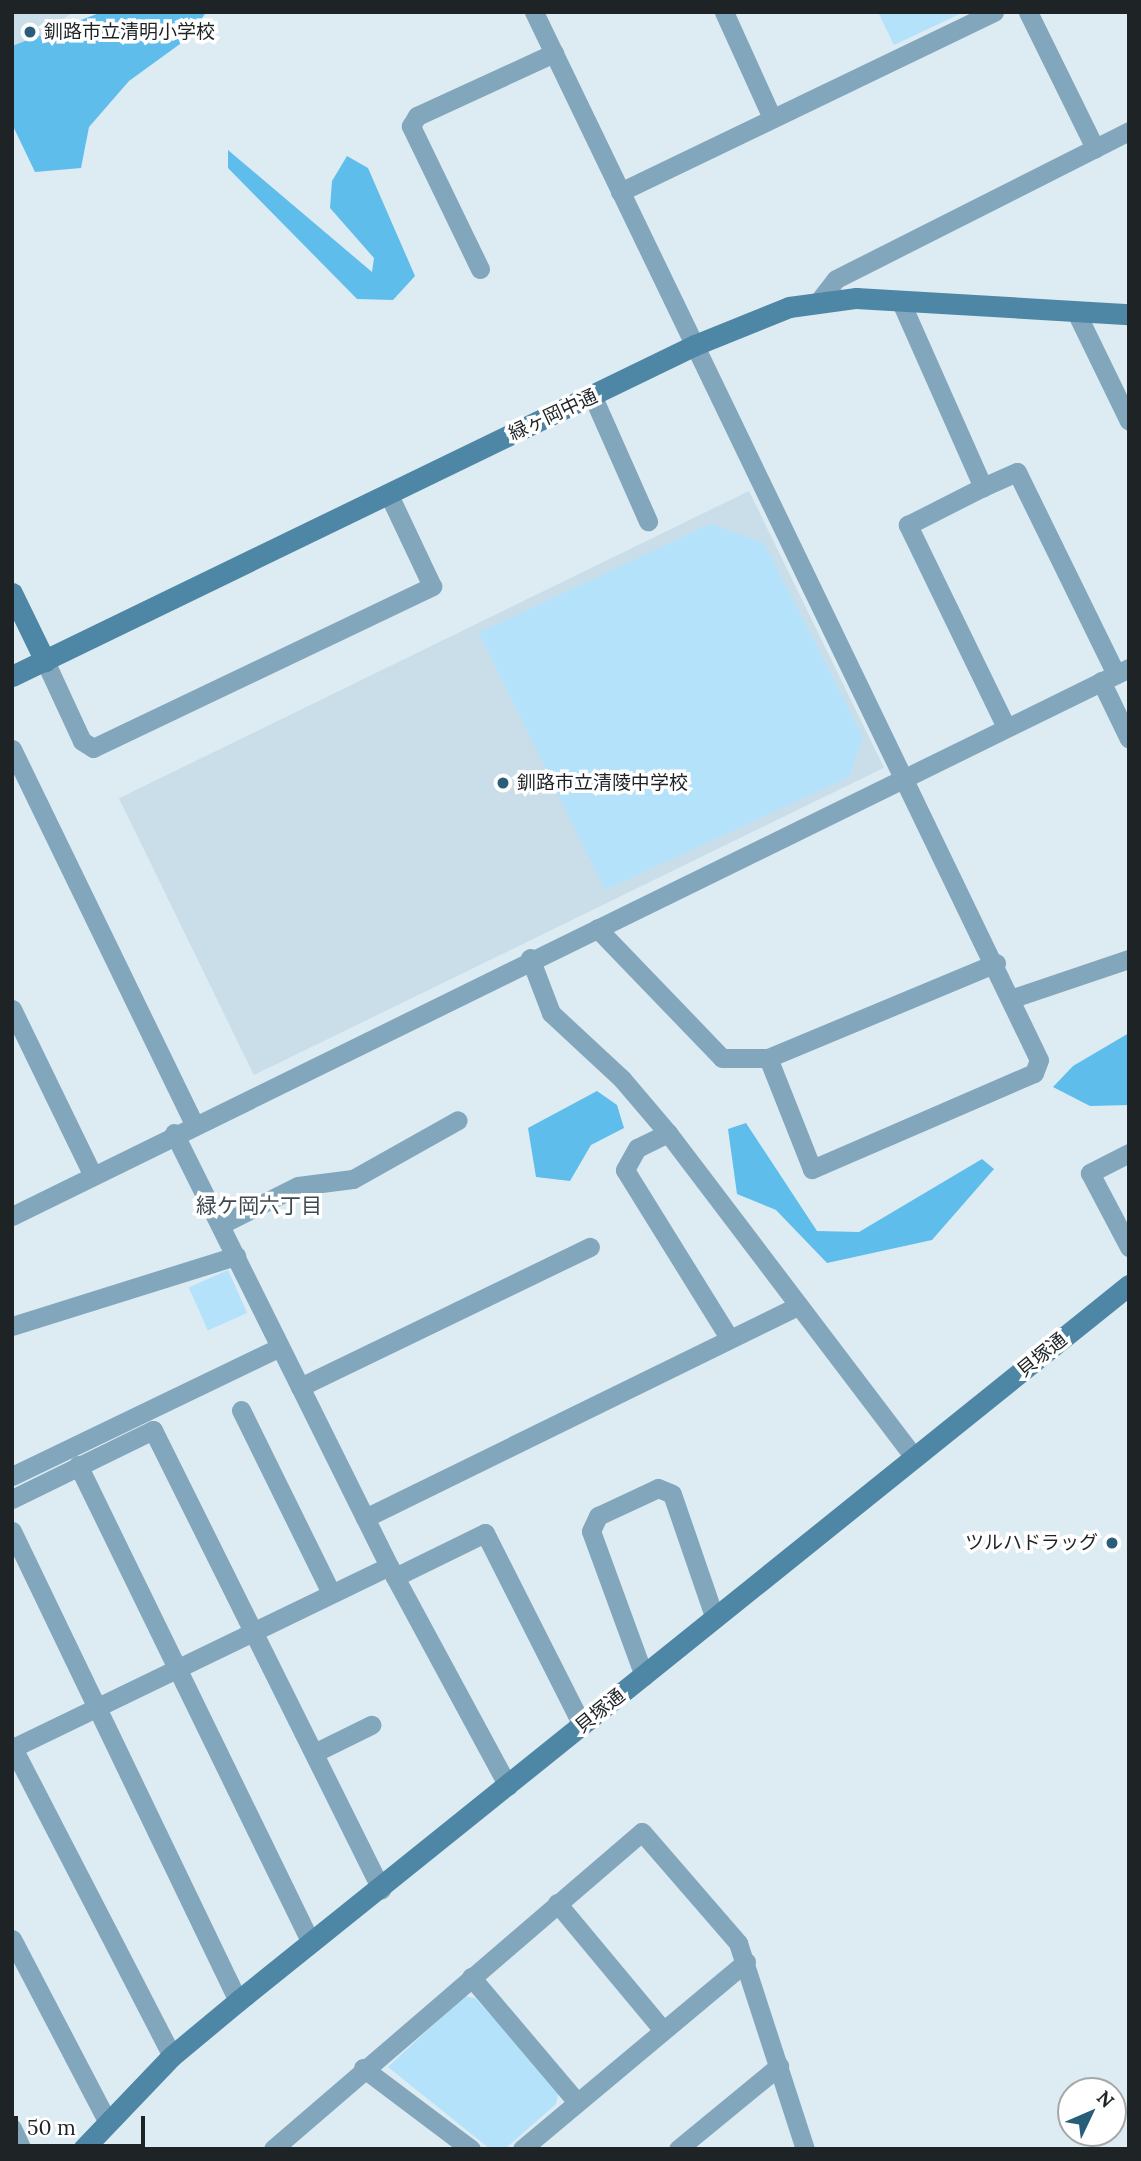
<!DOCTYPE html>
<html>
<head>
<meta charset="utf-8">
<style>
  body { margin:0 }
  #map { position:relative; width:1141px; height:2161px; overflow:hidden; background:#ddebf3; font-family:Lora,"Noto Sans JP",serif }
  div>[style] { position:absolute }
  .built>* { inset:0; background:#cadeea; transform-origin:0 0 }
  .green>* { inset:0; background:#b5e2fb; transform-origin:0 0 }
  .forest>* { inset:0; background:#5fbdec }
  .street>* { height:19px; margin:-9.5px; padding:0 9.5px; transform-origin:9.5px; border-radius:9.5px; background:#82a7bc }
  .secondary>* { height:21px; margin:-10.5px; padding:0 10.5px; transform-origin:10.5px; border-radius:10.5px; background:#4d87a5 }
  .dots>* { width:19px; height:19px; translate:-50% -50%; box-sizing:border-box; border:4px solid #fff; border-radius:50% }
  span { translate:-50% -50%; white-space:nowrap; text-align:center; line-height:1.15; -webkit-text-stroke:7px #fff; paint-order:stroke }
  .poi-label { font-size:19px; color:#1e2326 }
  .left { translate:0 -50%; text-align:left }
  .right { translate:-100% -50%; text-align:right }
  .street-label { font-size:19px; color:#1e2326 }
  .neighbourhood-label { font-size:21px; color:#3f4a50 }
  .frame { position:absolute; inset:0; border:14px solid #1e2326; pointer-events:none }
  .north { position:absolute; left:1057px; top:2077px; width:70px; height:70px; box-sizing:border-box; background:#fff; border:2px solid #a5a7a8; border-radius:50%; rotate:46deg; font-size:19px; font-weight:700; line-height:28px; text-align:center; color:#1e2326 }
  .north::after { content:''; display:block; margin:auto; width:24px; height:32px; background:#285e79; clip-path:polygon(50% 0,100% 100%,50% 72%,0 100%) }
  .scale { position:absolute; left:14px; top:2116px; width:131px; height:32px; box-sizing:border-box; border:4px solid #1e2326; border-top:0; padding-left:9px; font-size:21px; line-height:24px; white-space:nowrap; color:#1e2326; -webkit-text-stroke:5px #fff; paint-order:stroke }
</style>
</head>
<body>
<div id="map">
  <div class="built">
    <i style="clip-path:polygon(12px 12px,73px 12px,12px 57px)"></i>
    <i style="left:749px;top:491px;width:308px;height:701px;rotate:64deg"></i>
  </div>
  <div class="green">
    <i style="clip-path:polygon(878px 12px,964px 12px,894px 45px)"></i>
    <i style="clip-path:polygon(710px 524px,764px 543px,863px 737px,849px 777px,605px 890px,479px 633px)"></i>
    <i style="left:228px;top:1270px;width:47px;height:43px;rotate:66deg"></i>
    <i style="clip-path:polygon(464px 1996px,475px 1998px,559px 2089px,556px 2104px,505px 2149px,490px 2149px,388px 2067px)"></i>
  </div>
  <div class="forest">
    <i style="clip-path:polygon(102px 12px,206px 12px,191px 36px,129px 81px,89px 127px,81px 168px,35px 172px,12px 124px,12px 46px)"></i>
    <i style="clip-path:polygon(228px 150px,372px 272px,374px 258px,330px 208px,332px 181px,347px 156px,368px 168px,415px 276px,393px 300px,357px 299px,228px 168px)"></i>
    <i style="clip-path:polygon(1129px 1033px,1129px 1105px,1090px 1106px,1053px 1087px,1073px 1066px)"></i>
    <i style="clip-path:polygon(597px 1091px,617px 1105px,624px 1128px,591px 1145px,570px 1181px,536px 1177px,528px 1128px)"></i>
    <i style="clip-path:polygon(746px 1123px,817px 1231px,859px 1232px,982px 1159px,994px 1169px,932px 1240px,827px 1263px,776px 1210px,737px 1194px,728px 1129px)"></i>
  </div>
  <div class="street">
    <i style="left:534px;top:12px;width:1163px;rotate:64.27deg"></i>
    <i style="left:1039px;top:1060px;width:14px;rotate:111deg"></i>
    <i style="left:1034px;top:1073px;width:242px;rotate:156.6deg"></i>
    <i style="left:812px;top:1169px;width:119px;rotate:-111.6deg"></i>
    <i style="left:768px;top:1058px;width:46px;rotate:180deg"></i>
    <i style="left:722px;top:1058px;width:180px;rotate:-133.9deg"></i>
    <i style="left:724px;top:12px;width:116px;rotate:65.6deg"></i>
    <i style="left:1028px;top:12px;width:152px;rotate:63.8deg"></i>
    <i style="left:620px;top:192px;width:415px;rotate:-25.7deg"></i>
    <i style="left:480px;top:269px;width:159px;rotate:-115.8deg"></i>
    <i style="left:411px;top:126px;width:12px;rotate:-59deg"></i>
    <i style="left:417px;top:116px;width:151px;rotate:-24.7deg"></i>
    <i style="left:900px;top:300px;width:205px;rotate:66.1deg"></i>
    <i style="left:818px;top:302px;width:29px;rotate:-52deg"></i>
    <i style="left:836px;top:279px;width:328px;rotate:-26.8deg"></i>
    <i style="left:1076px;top:312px;width:121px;rotate:64.1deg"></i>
    <i style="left:593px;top:397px;width:136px;rotate:66.1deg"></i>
    <i style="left:45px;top:661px;width:88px;rotate:65.2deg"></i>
    <i style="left:82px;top:741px;width:13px;rotate:32deg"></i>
    <i style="left:93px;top:748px;width:376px;rotate:-25.5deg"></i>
    <i style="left:432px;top:586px;width:101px;rotate:-115.3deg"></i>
    <i style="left:1101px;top:681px;width:64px;rotate:64.2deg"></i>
    <i style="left:1006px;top:727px;width:225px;rotate:-115.9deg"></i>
    <i style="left:908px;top:525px;width:84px;rotate:-26.9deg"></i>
    <i style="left:983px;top:487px;width:37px;rotate:-24deg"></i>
    <i style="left:1017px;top:472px;width:225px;rotate:63.9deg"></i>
    <i style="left:12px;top:749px;width:415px;rotate:64.1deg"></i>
    <i style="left:530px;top:958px;width:59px;rotate:69.1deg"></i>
    <i style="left:551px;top:1013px;width:97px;rotate:42.9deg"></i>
    <i style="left:622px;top:1079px;width:71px;rotate:49.6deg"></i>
    <i style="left:668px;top:1133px;width:408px;rotate:52.8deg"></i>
    <i style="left:1013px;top:998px;width:122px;rotate:-18.6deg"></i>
    <i style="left:12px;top:1009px;width:183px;rotate:64.1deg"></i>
    <i style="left:768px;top:1058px;width:247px;rotate:-22.6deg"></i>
    <i style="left:174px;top:1133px;width:483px;rotate:63.6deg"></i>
    <i style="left:389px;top:1566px;width:250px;rotate:61.6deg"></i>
    <i style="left:668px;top:1133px;width:34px;rotate:154deg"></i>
    <i style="left:637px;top:1148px;width:25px;rotate:119deg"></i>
    <i style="left:625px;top:1170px;width:198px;rotate:58.2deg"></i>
    <i style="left:1129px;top:1153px;width:44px;rotate:152.9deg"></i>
    <i style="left:1090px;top:1173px;width:84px;rotate:62.2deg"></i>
    <i style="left:12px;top:1216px;width:1244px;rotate:-26.13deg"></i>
    <i style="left:220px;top:1225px;width:87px;rotate:-26.6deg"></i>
    <i style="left:298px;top:1186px;width:55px;rotate:-7.3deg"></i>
    <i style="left:353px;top:1179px;width:120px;rotate:-29.3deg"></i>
    <i style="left:12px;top:1326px;width:235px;rotate:-17.4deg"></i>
    <i style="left:300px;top:1387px;width:322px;rotate:-25.8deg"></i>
    <i style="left:241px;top:1410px;width:204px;rotate:63.8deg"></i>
    <i style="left:78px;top:1465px;width:532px;rotate:64.01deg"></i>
    <i style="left:12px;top:1476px;width:297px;rotate:-25.7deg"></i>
    <i style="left:12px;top:1499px;width:157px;rotate:-26.1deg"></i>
    <i style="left:153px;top:1430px;width:513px;rotate:63.58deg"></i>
    <i style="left:365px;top:1518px;width:483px;rotate:-26.1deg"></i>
    <i style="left:12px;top:1531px;width:522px;rotate:64.32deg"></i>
    <i style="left:395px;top:1577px;width:100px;rotate:-26.1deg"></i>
    <i style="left:485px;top:1533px;width:215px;rotate:63.2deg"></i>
    <i style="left:644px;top:1676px;width:154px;rotate:-110.1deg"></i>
    <i style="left:591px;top:1531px;width:17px;rotate:-65deg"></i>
    <i style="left:598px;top:1516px;width:66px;rotate:-25deg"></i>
    <i style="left:658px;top:1488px;width:15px;rotate:23deg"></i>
    <i style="left:672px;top:1494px;width:132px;rotate:71deg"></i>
    <i style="left:12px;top:1746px;width:349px;rotate:62.7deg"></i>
    <i style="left:17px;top:1746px;width:413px;rotate:-25.8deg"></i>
    <i style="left:314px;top:1753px;width:64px;rotate:-26.2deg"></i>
    <i style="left:557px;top:1903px;width:165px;rotate:50.2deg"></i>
    <i style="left:12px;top:1939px;width:203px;rotate:62.4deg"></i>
    <i style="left:471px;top:1977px;width:162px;rotate:49.7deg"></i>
    <i style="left:363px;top:2068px;width:135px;rotate:36.9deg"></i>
    <i style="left:12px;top:2128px;width:23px;rotate:65deg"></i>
    <i style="left:273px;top:2149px;width:486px;rotate:-40.7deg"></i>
    <i style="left:642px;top:1832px;width:147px;rotate:49.1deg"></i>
    <i style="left:738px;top:1943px;width:217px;rotate:72deg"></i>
    <i style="left:522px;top:2149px;width:292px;rotate:-39.9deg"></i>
    <i style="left:678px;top:2149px;width:131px;rotate:-39.4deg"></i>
  </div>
  <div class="secondary">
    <i style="left:12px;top:593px;width:76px;rotate:64.1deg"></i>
    <i style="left:12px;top:676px;width:759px;rotate:-25.86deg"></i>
    <i style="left:695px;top:345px;width:101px;rotate:-22deg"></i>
    <i style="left:789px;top:307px;width:68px;rotate:-7.7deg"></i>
    <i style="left:856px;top:298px;width:273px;rotate:3.4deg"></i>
    <i style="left:83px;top:2149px;width:129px;rotate:-46.3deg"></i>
    <i style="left:172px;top:2056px;width:86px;rotate:-39.8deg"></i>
    <i style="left:238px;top:2001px;width:1143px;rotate:-38.79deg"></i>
  </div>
  <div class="dots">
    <i style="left:30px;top:32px;background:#285e79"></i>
    <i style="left:503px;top:783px;background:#285e79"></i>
    <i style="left:1112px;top:1543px;background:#285e79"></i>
  </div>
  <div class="poi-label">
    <span class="left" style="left:44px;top:32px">釧路市立清明小学校</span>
    <span class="left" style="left:517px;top:783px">釧路市立清陵中学校</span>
    <span class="right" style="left:1098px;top:1543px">ツルハドラッグ</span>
  </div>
  <div class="street-label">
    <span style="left:553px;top:415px;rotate:-25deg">緑ヶ岡中通</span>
    <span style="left:1042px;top:1355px;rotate:-39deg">貝塚通</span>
    <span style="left:600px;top:1711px;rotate:-39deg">貝塚通</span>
  </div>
  <div class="neighbourhood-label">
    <span style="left:259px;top:1206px">緑ケ岡六丁目</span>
  </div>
  <div class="frame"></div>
  <div class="north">N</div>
  <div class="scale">50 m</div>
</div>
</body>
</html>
